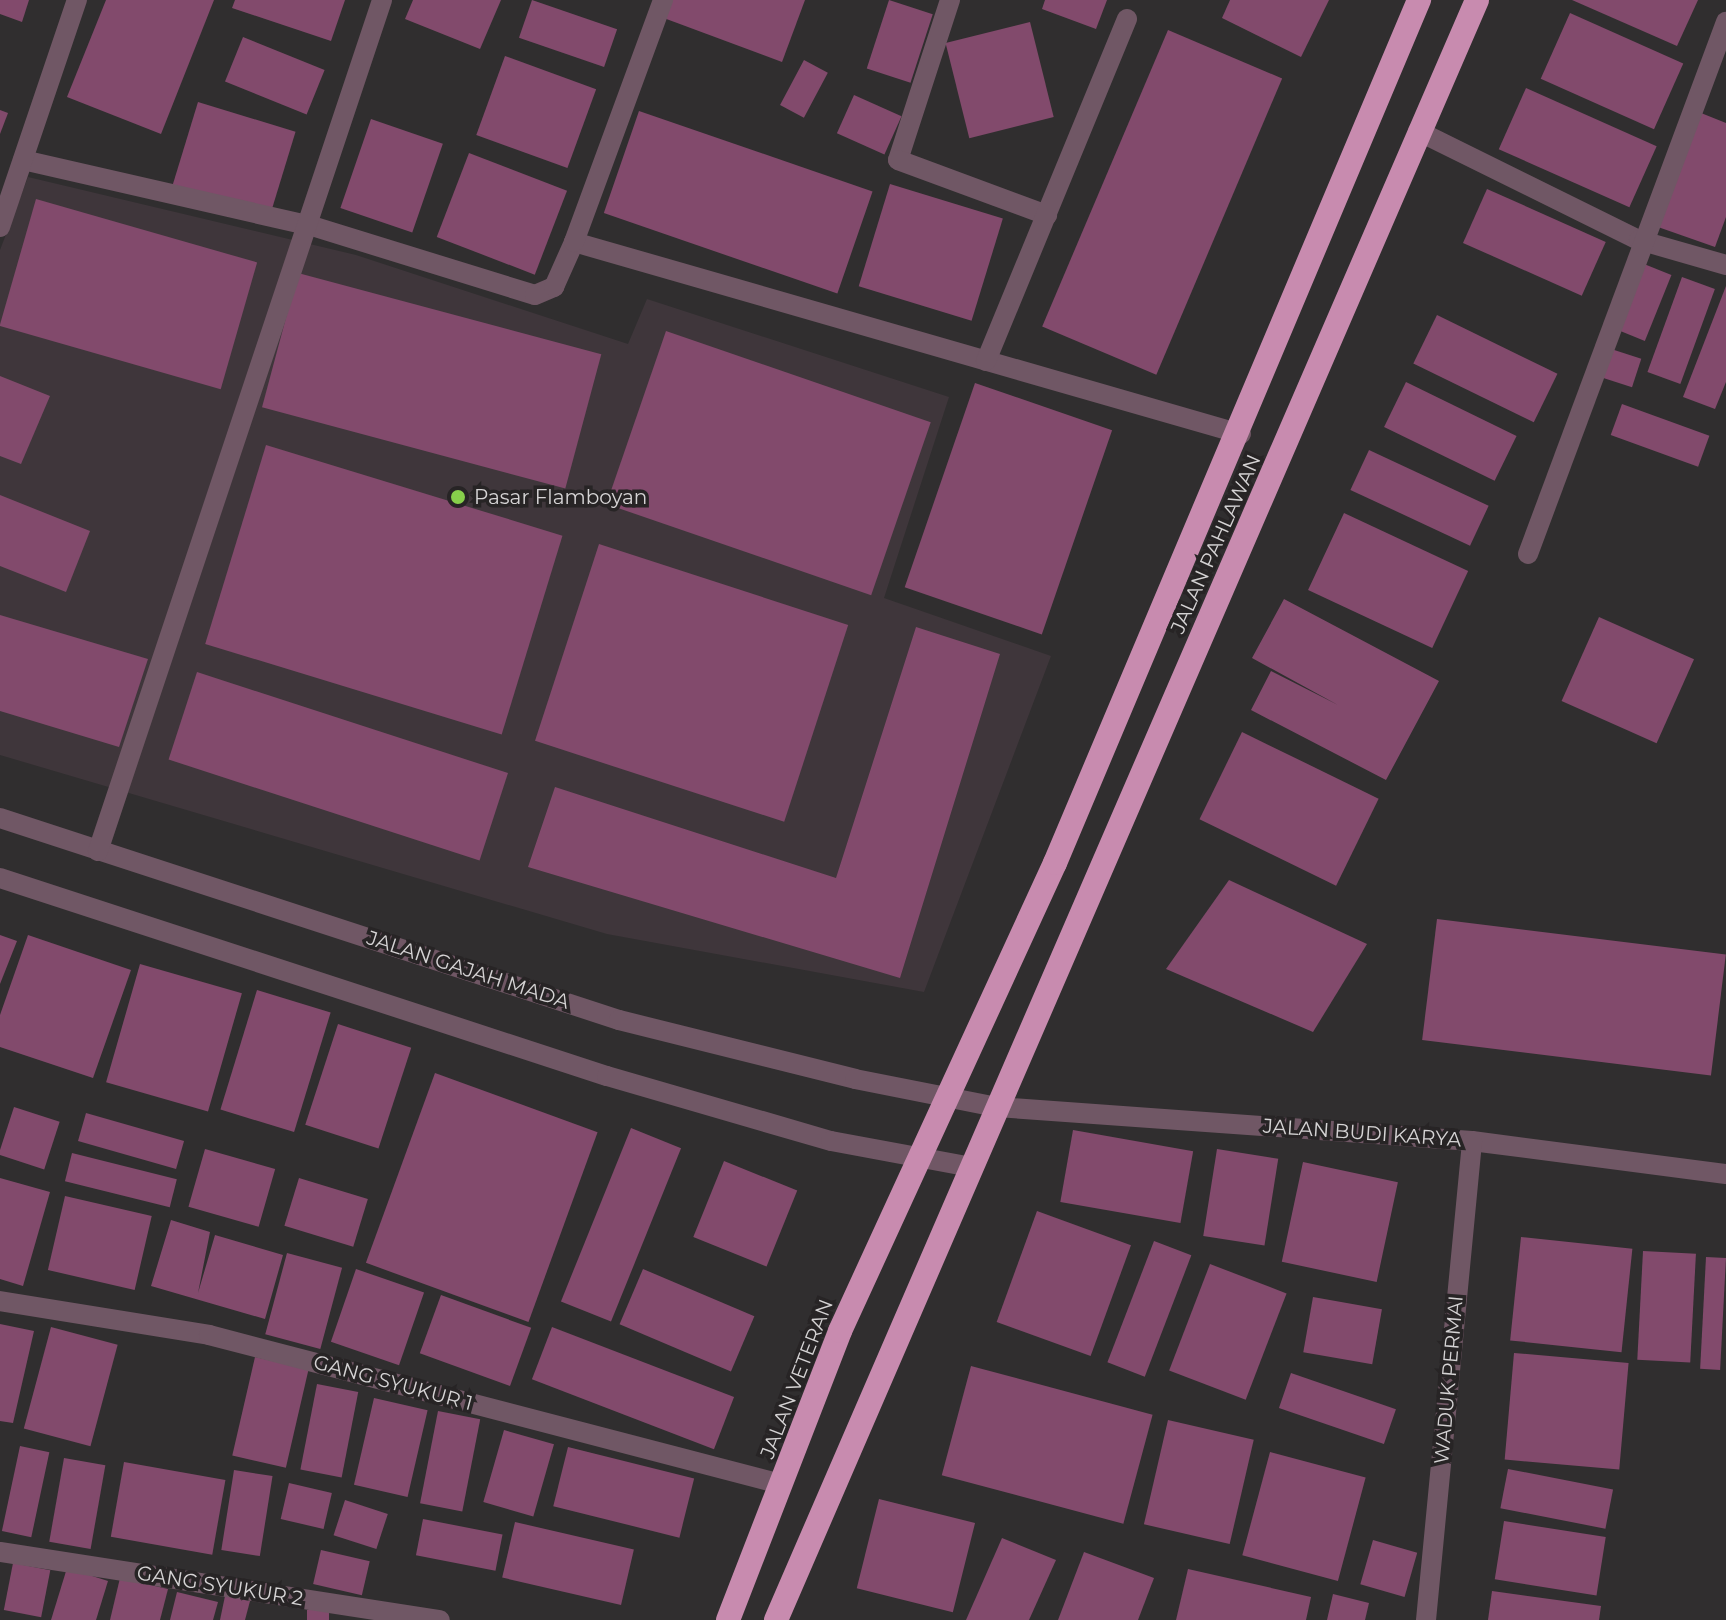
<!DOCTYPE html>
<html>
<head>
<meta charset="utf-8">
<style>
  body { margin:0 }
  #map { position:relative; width:1726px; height:1620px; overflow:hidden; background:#302e2f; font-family:Montserrat,sans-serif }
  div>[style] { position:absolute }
  .built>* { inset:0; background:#3f363b }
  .building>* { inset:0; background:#824a6c; transform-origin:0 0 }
  .minor>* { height:20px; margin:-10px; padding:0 10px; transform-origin:10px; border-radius:10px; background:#705765 }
  .highway>* { height:24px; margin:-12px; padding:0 12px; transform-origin:12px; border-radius:12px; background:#c88baf }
  .dots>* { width:22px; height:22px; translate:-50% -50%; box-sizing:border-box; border:4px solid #272425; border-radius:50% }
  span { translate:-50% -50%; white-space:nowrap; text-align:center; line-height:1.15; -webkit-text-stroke:7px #272425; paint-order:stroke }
  .poi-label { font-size:20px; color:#d5d3d4 }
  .left { translate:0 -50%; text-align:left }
  .street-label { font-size:20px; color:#d5d3d4 }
</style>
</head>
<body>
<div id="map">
  <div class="built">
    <i style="clip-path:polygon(28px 177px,356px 255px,628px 344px,647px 299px,949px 397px,884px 598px,1051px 656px,924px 992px,607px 934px,0 755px,0 250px)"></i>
  </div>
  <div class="building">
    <i style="clip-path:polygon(0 0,29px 0,22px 22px,0 14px)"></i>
    <i style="clip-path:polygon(106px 0,214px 0,161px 134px,67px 97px)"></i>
    <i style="clip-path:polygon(235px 0,345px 0,331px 41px,232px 8px)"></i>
    <i style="clip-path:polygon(413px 0,501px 0,480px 49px,405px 19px)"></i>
    <i style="left:532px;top:0;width:90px;height:40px;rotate:19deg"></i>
    <i style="clip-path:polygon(667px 0,805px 0,782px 62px,661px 17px)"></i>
    <i style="left:889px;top:0;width:46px;height:72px;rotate:18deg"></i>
    <i style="clip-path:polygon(1045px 0,1107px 0,1096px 29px,1042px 9px)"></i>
    <i style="clip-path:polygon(1230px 0,1329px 0,1301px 57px,1222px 18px)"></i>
    <i style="clip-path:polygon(1572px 0,1698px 0,1677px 46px)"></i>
    <i style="left:1570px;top:13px;width:124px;height:72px;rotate:24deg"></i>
    <i style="left:1030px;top:22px;width:98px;height:87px;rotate:76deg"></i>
    <i style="left:1168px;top:30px;width:124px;height:322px;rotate:23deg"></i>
    <i style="left:243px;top:37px;width:88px;height:48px;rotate:22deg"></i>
    <i style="left:505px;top:56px;width:97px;height:84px;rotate:20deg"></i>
    <i style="left:804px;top:60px;width:27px;height:51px;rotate:28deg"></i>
    <i style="left:1526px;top:88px;width:143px;height:67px;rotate:24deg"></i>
    <i style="left:854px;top:95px;width:52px;height:42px;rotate:24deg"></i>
    <i style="left:198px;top:102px;width:102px;height:88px;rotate:17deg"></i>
    <i style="clip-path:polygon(0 110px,8px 113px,0 134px)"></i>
    <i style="left:639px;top:111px;width:247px;height:108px;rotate:19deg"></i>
    <i style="clip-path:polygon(1701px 113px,1726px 123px,1726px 217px,1715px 247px,1658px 227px)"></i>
    <i style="left:371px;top:119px;width:76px;height:94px;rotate:19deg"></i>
    <i style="left:469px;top:153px;width:105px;height:90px;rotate:21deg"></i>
    <i style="left:890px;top:184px;width:118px;height:107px;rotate:17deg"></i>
    <i style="left:1487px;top:189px;width:130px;height:59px;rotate:24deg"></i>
    <i style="left:36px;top:199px;width:230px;height:132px;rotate:16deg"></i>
    <i style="left:1639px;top:262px;width:35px;height:71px;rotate:22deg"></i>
    <i style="left:298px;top:273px;width:314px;height:139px;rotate:15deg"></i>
    <i style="left:1682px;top:277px;width:35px;height:101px;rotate:20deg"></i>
    <i style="clip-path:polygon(1726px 286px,1726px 382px,1715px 409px,1683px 397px)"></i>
    <i style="left:1437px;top:315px;width:134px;height:54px;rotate:26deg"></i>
    <i style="left:666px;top:331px;width:280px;height:183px;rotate:19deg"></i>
    <i style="left:1608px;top:348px;width:35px;height:30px;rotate:18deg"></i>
    <i style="clip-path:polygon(0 376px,50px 396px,21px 464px,0 456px)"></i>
    <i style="left:1406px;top:382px;width:123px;height:50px;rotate:26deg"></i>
    <i style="left:975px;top:383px;width:145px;height:216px;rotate:19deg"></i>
    <i style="left:1622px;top:404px;width:93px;height:33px;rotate:20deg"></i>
    <i style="left:266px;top:445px;width:310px;height:208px;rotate:17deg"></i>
    <i style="left:1369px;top:450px;width:132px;height:44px;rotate:25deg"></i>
    <i style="clip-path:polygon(0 495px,90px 531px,66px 592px,0 566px)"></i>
    <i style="left:1344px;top:513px;width:137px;height:85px;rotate:25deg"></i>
    <i style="left:599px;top:544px;width:262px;height:207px;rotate:18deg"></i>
    <i style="clip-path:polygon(1284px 599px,1439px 681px,1386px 780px,1251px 710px,1271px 671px,1338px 705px,1252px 658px)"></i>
    <i style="clip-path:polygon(0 615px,148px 659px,119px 747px,0 711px)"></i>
    <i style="left:1599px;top:617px;width:104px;height:92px;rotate:24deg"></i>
    <i style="clip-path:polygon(916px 627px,1000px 654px,900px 978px,528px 867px,555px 787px,836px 878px)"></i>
    <i style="left:197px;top:672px;width:327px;height:92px;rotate:18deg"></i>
    <i style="left:1242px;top:732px;width:152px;height:97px;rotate:26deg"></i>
    <i style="clip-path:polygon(1229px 880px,1367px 944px,1313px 1032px,1166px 969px)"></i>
    <i style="left:1437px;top:919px;width:291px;height:122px;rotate:7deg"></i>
    <i style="clip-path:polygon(0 935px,17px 941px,0 984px)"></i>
    <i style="clip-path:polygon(28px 935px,131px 970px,93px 1078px,0 1047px,0 1015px)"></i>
    <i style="left:140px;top:964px;width:106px;height:123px;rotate:16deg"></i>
    <i style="left:257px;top:990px;width:77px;height:125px;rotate:17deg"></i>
    <i style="left:338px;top:1024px;width:77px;height:106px;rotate:18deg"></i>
    <i style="left:435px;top:1073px;width:173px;height:202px;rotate:20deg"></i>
    <i style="left:14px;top:1107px;width:48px;height:50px;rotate:18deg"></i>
    <i style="left:86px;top:1113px;width:102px;height:29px;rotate:16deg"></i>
    <i style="left:631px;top:1128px;width:54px;height:187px;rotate:22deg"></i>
    <i style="left:1073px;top:1130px;width:122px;height:73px;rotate:10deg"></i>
    <i style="left:205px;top:1149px;width:73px;height:60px;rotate:16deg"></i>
    <i style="left:1217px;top:1149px;width:62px;height:88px;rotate:9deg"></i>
    <i style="left:72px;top:1153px;width:108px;height:29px;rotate:14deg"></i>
    <i style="left:724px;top:1161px;width:79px;height:82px;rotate:22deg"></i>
    <i style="left:1303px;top:1162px;width:97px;height:102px;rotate:12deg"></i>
    <i style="clip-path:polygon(0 1178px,50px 1192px,23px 1286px,0 1279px)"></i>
    <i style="left:299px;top:1178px;width:72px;height:50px;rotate:17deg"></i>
    <i style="left:65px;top:1196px;width:89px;height:76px;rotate:13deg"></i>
    <i style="left:1037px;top:1211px;width:100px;height:118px;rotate:20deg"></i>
    <i style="clip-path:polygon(171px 1220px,210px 1232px,198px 1293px,215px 1235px,283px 1255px,265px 1319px,151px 1286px)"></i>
    <i style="left:1521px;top:1237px;width:112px;height:104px;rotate:6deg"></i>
    <i style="left:1154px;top:1241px;width:40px;height:130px;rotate:21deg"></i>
    <i style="left:1643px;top:1251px;width:53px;height:109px;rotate:3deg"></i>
    <i style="left:287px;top:1253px;width:57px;height:84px;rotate:15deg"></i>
    <i style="left:1706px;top:1257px;width:20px;height:112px;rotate:3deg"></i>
    <i style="left:1210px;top:1264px;width:82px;height:114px;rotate:21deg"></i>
    <i style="left:356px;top:1269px;width:72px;height:77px;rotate:19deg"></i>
    <i style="left:643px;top:1269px;width:121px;height:60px;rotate:23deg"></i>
    <i style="left:441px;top:1295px;width:96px;height:62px;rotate:20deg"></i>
    <i style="left:1313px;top:1297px;width:70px;height:56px;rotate:10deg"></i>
    <i style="clip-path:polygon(0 1324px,34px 1331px,13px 1423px,0 1421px)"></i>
    <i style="left:51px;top:1327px;width:69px;height:105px;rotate:15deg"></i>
    <i style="left:552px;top:1327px;width:195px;height:56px;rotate:21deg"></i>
    <i style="left:1514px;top:1353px;width:115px;height:107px;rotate:5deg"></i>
    <i style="left:255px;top:1357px;width:55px;height:101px;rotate:13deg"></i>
    <i style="left:971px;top:1366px;width:188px;height:113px;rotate:15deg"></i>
    <i style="left:1291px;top:1373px;width:111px;height:37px;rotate:19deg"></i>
    <i style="left:317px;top:1384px;width:42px;height:87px;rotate:11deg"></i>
    <i style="left:374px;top:1398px;width:55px;height:89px;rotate:13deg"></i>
    <i style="left:438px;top:1411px;width:43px;height:94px;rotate:11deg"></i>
    <i style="left:1168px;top:1420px;width:88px;height:107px;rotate:13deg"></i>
    <i style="left:504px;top:1430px;width:52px;height:75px;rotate:16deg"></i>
    <i style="left:20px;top:1446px;width:30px;height:87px;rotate:12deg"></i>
    <i style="left:568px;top:1447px;width:130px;height:61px;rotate:14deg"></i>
    <i style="left:1270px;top:1452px;width:99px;height:107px;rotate:15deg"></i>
    <i style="left:64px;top:1458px;width:42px;height:85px;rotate:10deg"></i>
    <i style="left:124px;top:1462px;width:103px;height:76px;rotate:10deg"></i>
    <i style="left:1508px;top:1469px;width:107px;height:40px;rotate:11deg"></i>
    <i style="left:234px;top:1470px;width:39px;height:81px;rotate:9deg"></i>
    <i style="left:289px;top:1483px;width:44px;height:37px;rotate:13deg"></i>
    <i style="left:879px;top:1499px;width:99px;height:92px;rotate:14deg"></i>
    <i style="left:345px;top:1500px;width:45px;height:37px;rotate:18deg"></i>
    <i style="left:423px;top:1519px;width:81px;height:37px;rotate:11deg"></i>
    <i style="left:1504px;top:1521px;width:103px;height:59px;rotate:9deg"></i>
    <i style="left:515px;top:1522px;width:122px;height:57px;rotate:13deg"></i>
    <i style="clip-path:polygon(1002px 1538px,1056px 1560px,1029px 1620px,966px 1620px)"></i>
    <i style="left:1373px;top:1540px;width:46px;height:46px;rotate:16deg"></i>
    <i style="left:321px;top:1550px;width:50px;height:35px;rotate:13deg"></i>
    <i style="clip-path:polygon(1084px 1552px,1154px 1578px,1138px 1620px,1058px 1620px)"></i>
    <i style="left:13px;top:1563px;width:38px;height:48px;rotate:11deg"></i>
    <i style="clip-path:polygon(67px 1568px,108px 1581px,96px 1620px,51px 1620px)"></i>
    <i style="clip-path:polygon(1188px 1569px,1311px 1597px,1306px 1620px,1176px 1620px)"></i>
    <i style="clip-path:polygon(120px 1578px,168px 1589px,160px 1620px,110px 1620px)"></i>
    <i style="clip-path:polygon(1492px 1591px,1601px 1606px,1599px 1620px,1488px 1620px)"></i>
    <i style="clip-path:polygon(177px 1592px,218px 1602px,213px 1620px,170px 1620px)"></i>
    <i style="clip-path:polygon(1333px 1594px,1369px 1603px,1365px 1620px,1327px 1620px)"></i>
    <i style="clip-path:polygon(225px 1596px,250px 1601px,245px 1620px,220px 1620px)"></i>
    <i style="clip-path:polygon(329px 1608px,329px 1620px,307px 1620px,307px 1610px)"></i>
  </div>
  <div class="minor">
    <i style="left:950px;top:0;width:168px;rotate:108deg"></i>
    <i style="left:898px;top:160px;width:159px;rotate:20.3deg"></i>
    <i style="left:1418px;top:131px;width:246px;rotate:26.3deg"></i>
    <i style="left:1639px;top:240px;width:91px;rotate:16deg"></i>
    <i style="left:23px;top:160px;width:296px;rotate:12.9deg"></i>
    <i style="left:312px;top:226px;width:233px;rotate:17.2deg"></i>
    <i style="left:535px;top:295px;width:21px;rotate:-23deg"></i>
    <i style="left:554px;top:287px;width:49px;rotate:-66deg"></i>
    <i style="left:574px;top:242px;width:694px;rotate:16.06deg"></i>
    <i style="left:0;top:227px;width:240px;rotate:-71.3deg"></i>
    <i style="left:574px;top:242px;width:258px;rotate:-69.8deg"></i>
    <i style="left:986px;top:361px;width:370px;rotate:-67.6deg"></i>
    <i style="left:1528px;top:554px;width:568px;rotate:-69.59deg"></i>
    <i style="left:0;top:818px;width:651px;rotate:18.07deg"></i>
    <i style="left:619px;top:1020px;width:243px;rotate:14deg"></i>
    <i style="left:855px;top:1079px;width:145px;rotate:11.2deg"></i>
    <i style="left:997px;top:1107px;width:476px;rotate:4.1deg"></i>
    <i style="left:1472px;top:1141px;width:256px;rotate:7.4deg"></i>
    <i style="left:98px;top:851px;width:897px;rotate:-71.54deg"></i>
    <i style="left:0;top:878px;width:638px;rotate:18.07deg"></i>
    <i style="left:607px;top:1076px;width:233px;rotate:16.2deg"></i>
    <i style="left:831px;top:1141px;width:142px;rotate:10.5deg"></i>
    <i style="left:0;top:1301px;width:212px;rotate:9.2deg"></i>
    <i style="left:209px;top:1335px;width:591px;rotate:14.6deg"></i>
    <i style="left:0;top:1552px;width:445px;rotate:8.8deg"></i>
    <i style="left:1426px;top:1620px;width:481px;rotate:-84.5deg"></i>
  </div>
  <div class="highway">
    <i style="left:728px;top:1620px;width:310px;rotate:-68.8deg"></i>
    <i style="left:840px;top:1331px;width:515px;rotate:-65.33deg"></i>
    <i style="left:1055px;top:863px;width:937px;rotate:-67.13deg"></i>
    <i style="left:776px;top:1620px;width:1765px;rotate:-66.6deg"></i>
  </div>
  <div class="dots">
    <i style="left:458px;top:497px;background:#87cf4b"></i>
  </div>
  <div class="poi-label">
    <span class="left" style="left:474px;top:497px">Pasar Flamboyan</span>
  </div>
  <div class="street-label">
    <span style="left:1216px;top:544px;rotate:-66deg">JALAN PAHLAWAN</span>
    <span style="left:468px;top:970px;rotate:18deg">JALAN GAJAH MADA</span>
    <span style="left:1362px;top:1133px;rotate:4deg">JALAN BUDI KARYA</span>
    <span style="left:797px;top:1379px;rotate:-69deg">JALAN VETERAN</span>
    <span style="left:1449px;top:1380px;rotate:-85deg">WADUK PERMAI</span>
    <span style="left:393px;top:1383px;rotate:15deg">GANG SYUKUR 1</span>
    <span style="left:220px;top:1586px;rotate:9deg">GANG SYUKUR 2</span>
  </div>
</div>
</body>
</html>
